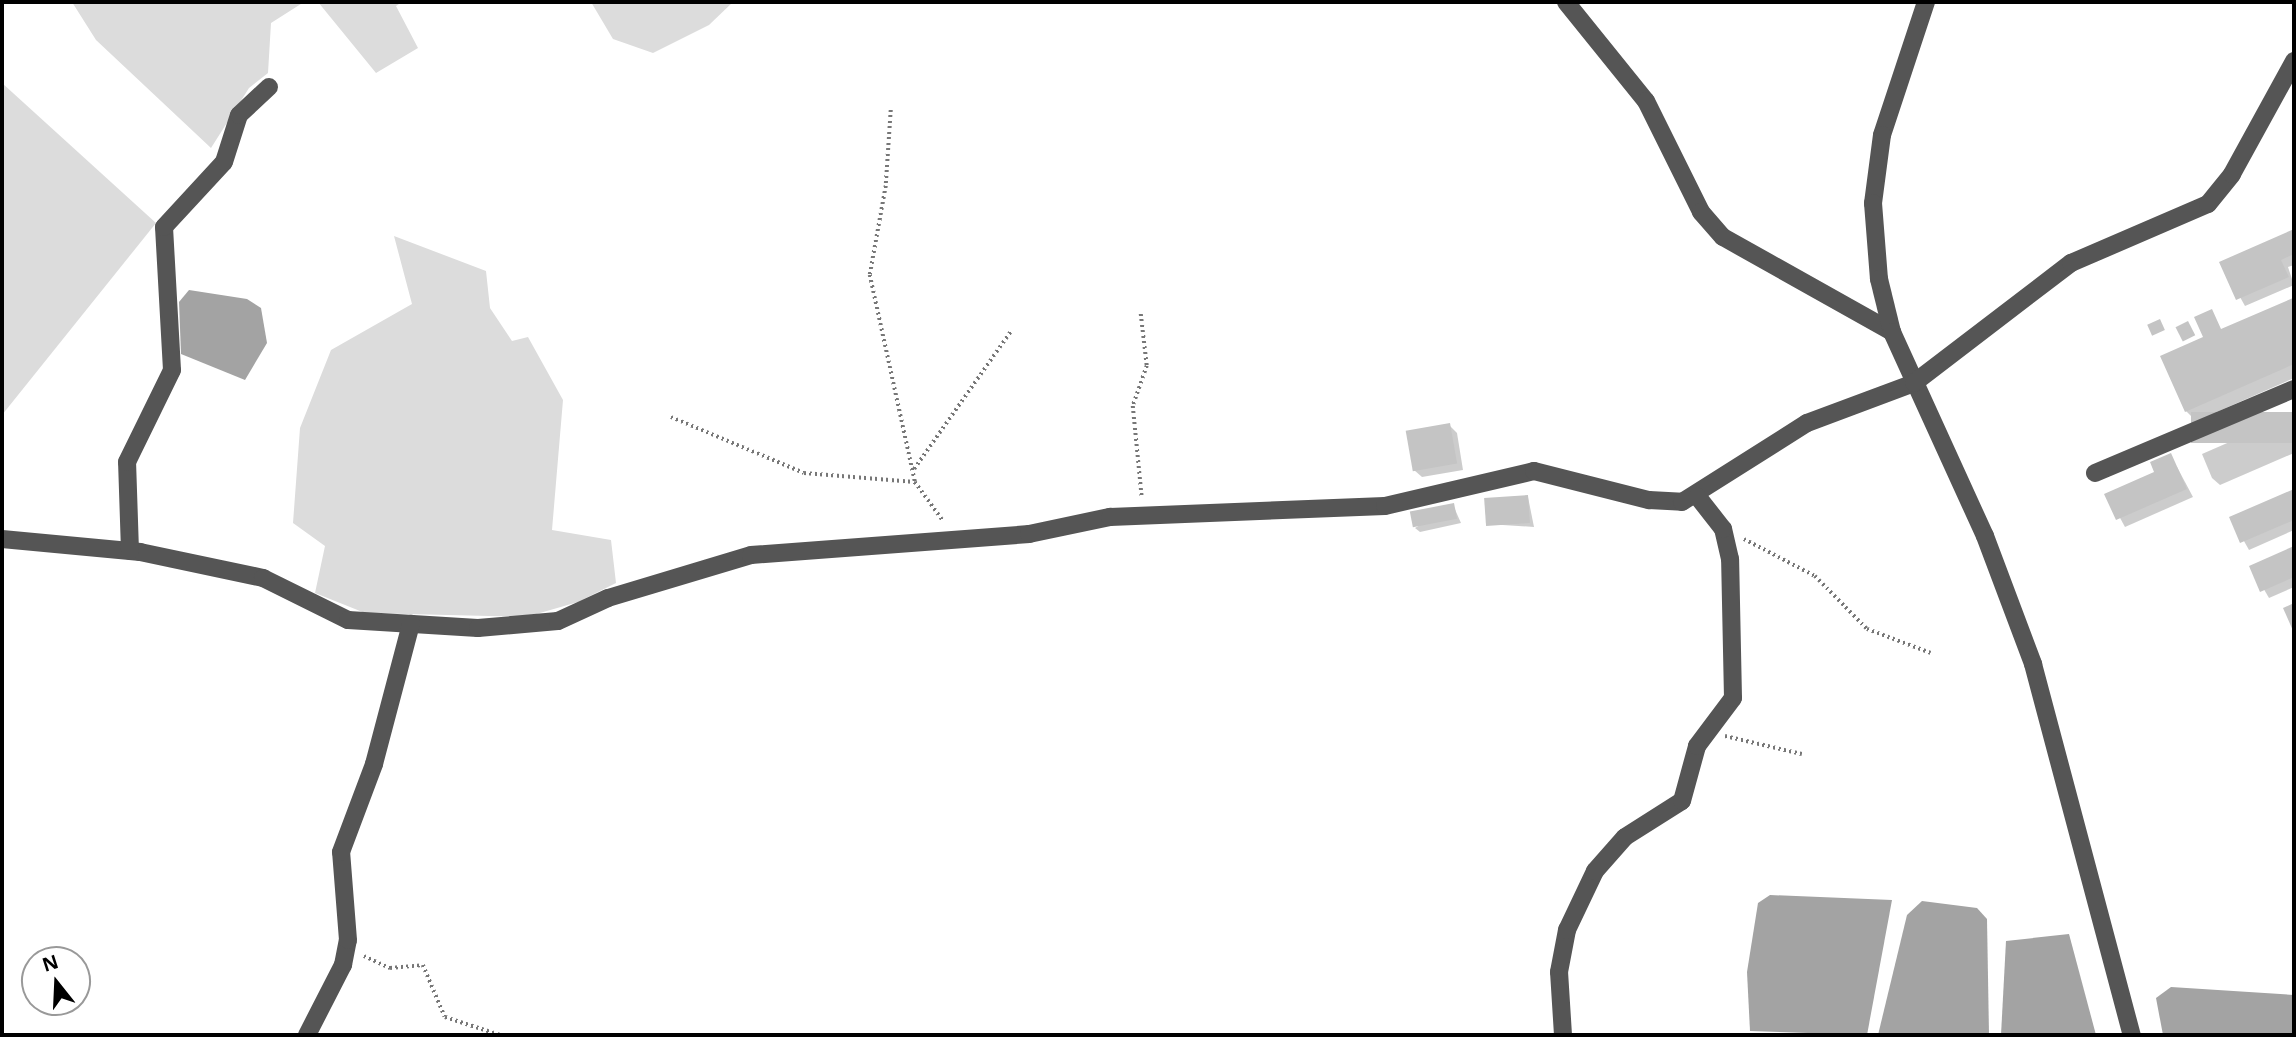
<!DOCTYPE html>
<html>
<head>
<meta charset="utf-8">
<style>
  body { margin:0 }
  #map { position:relative; width:2296px; height:1037px; overflow:hidden; background:#fff; font-family:"Noto Sans",sans-serif }
  div>[style] { position:absolute }
  .green>* { inset:0; background:#dcdcdc }
  .water>* { inset:0; background:#a3a3a3 }
  .shadow>* { inset:0; background:#0003 }
  .building>* { inset:0; background:#c4c4c4; transform-origin:0 0 }
  .path>* { height:3.5px; margin-top:-1.75px; transform-origin:0; background:repeating-linear-gradient(90deg,#777 0 2px,transparent 0 5.5px) }
  .minor>* { height:18px; margin:-9px; padding:0 9px; transform-origin:9px; border-radius:9px; background:#555 }
  span { translate:-50% -50%; white-space:nowrap; text-align:center; line-height:1.15; -webkit-text-stroke:6px #fff; paint-order:stroke }
  .frame { position:absolute; inset:0; border:4px solid #000; pointer-events:none }
  .north { position:absolute; left:21px; top:946px; width:70px; height:70px; box-sizing:border-box; background:#fff; border:2px solid #999; border-radius:50%; rotate:342deg; font-size:19px; font-weight:700; line-height:28px; text-align:center; color:#000 }
  .north::after { content:''; display:block; margin:auto; width:24px; height:32px; background:#000; clip-path:polygon(50% 0,100% 100%,50% 72%,0 100%) }
</style>
</head>
<body>
<div id="map">
  <div class="green">
    <i style="clip-path:polygon(72px 2px,304px 2px,271px 23px,268px 73px,249px 88px,211px 148px,96px 40px)"></i>
    <i style="clip-path:polygon(318px 2px,402px 2px,396px 6px,418px 48px,376px 73px)"></i>
    <i style="clip-path:polygon(591px 2px,733px 2px,709px 25px,653px 53px,613px 39px)"></i>
    <i style="clip-path:polygon(2px 83px,156px 223px,2px 415px)"></i>
    <i style="clip-path:polygon(394px 236px,486px 271px,490px 308px,512px 341px,528px 337px,563px 400px,552px 530px,611px 540px,616px 583px,578px 602px,526px 617px,365px 613px,315px 593px,325px 546px,293px 523px,300px 428px,331px 350px,412px 304px)"></i>
  </div>
  <div class="water">
    <i style="clip-path:polygon(189px 290px,247px 299px,261px 308px,267px 343px,245px 380px,181px 354px,179px 302px)"></i>
    <i style="clip-path:polygon(1770px 895px,1892px 900px,1867px 1035px,1750px 1031px,1747px 972px,1758px 903px)"></i>
    <i style="clip-path:polygon(1922px 901px,1977px 908px,1987px 919px,1989px 1035px,1878px 1035px,1907px 915px)"></i>
    <i style="clip-path:polygon(2069px 934px,2096px 1035px,2001px 1035px,2006px 941px)"></i>
    <i style="clip-path:polygon(2171px 987px,2294px 995px,2294px 1035px,2163px 1035px,2156px 998px)"></i>
  </div>
  <div class="shadow">
    <i style="clip-path:polygon(2294px 231px,2294px 265px,2288px 267px,2294px 285px,2245px 306px,2221px 263px)"></i>
    <i style="clip-path:polygon(2292px 300px,2294px 378px,2196px 421px,2186px 411px,2206px 338px)"></i>
    <i style="clip-path:polygon(2294px 414px,2294px 453px,2220px 485px,2212px 478px,2202px 454px)"></i>
    <i style="clip-path:polygon(1449px 425px,1457px 433px,1463px 470px,1422px 477px,1414px 470px)"></i>
    <i style="clip-path:polygon(2177px 467px,2193px 497px,2125px 527px,2107px 494px)"></i>
    <i style="clip-path:polygon(2294px 490px,2294px 530px,2249px 550px,2231px 518px)"></i>
    <i style="clip-path:polygon(1528px 497px,1534px 527px,1487px 524px)"></i>
    <i style="clip-path:polygon(1453px 505px,1461px 523px,1420px 532px,1415px 528px)"></i>
    <i style="clip-path:polygon(2294px 548px,2294px 587px,2269px 598px,2251px 567px)"></i>
  </div>
  <div class="building">
    <i style="clip-path:polygon(2294px 229px,2294px 254px,2281px 260px,2289px 277px,2236px 300px,2219px 262px)"></i>
    <i style="clip-path:polygon(2293px 298px,2294px 364px,2185px 412px,2160px 356px,2203px 337px,2194px 317px,2212px 309px,2221px 329px)"></i>
    <i style="left:2160px;top:319px;width:12px;height:14px;rotate:66deg"></i>
    <i style="left:2188px;top:321px;width:16px;height:14px;rotate:63deg"></i>
    <i style="left:2294px;top:412px;width:31px;height:103px;rotate:90deg"></i>
    <i style="left:1450px;top:423px;width:41px;height:45px;rotate:80deg"></i>
    <i style="clip-path:polygon(2171px 453px,2187px 489px,2116px 520px,2104px 494px,2154px 472px,2150px 462px)"></i>
    <i style="clip-path:polygon(2294px 489px,2294px 520px,2240px 543px,2229px 517px)"></i>
    <i style="left:1528px;top:495px;width:28px;height:44px;rotate:86deg"></i>
    <i style="left:1454px;top:503px;width:16px;height:45px;rotate:79deg"></i>
    <i style="clip-path:polygon(2294px 546px,2294px 577px,2260px 592px,2249px 566px)"></i>
    <i style="clip-path:polygon(2294px 603px,2294px 633px,2283px 608px)"></i>
  </div>
  <div class="path">
    <i style="left:891px;top:110px;width:76px;rotate:93.8deg"></i>
    <i style="left:886px;top:186px;width:90px;rotate:100.2deg"></i>
    <i style="left:870px;top:275px;width:212px;rotate:77.7deg"></i>
    <i style="left:915px;top:482px;width:49px;rotate:54.1deg"></i>
    <i style="left:1141px;top:314px;width:52px;rotate:83.4deg"></i>
    <i style="left:1147px;top:366px;width:42px;rotate:109.3deg"></i>
    <i style="left:1133px;top:406px;width:91px;rotate:84.4deg"></i>
    <i style="left:671px;top:417px;width:144px;rotate:22.8deg"></i>
    <i style="left:804px;top:473px;width:111px;rotate:4.6deg"></i>
    <i style="left:914px;top:469px;width:169px;rotate:-54.9deg"></i>
    <i style="left:1744px;top:539px;width:80px;rotate:27.5deg"></i>
    <i style="left:1815px;top:576px;width:74px;rotate:45.5deg"></i>
    <i style="left:1867px;top:629px;width:68px;rotate:20.6deg"></i>
    <i style="left:1725px;top:736px;width:79px;rotate:13.2deg"></i>
    <i style="left:364px;top:956px;width:29px;rotate:25deg"></i>
    <i style="left:390px;top:968px;width:33px;rotate:-5deg"></i>
    <i style="left:423px;top:965px;width:56px;rotate:67.1deg"></i>
    <i style="left:445px;top:1017px;width:58px;rotate:18.1deg"></i>
  </div>
  <div class="minor">
    <i style="left:1566px;top:2px;width:127px;rotate:51.1deg"></i>
    <i style="left:1646px;top:101px;width:124px;rotate:63.6deg"></i>
    <i style="left:1701px;top:212px;width:33px;rotate:49deg"></i>
    <i style="left:1723px;top:237px;width:194px;rotate:29.3deg"></i>
    <i style="left:1926px;top:2px;width:140px;rotate:108.3deg"></i>
    <i style="left:1882px;top:135px;width:69px;rotate:97.5deg"></i>
    <i style="left:1873px;top:203px;width:76px;rotate:85.5deg"></i>
    <i style="left:1879px;top:279px;width:55px;rotate:76.2deg"></i>
    <i style="left:1892px;top:332px;width:224px;rotate:65.5deg"></i>
    <i style="left:1985px;top:536px;width:137px;rotate:69.4deg"></i>
    <i style="left:2033px;top:664px;width:384px;rotate:75.1deg"></i>
    <i style="left:2095px;top:473px;width:216px;rotate:-22.9deg"></i>
    <i style="left:2px;top:539px;width:139px;rotate:5.4deg"></i>
    <i style="left:140px;top:552px;width:126px;rotate:11.9deg"></i>
    <i style="left:263px;top:578px;width:95px;rotate:26.3deg"></i>
    <i style="left:348px;top:620px;width:130px;rotate:3.5deg"></i>
    <i style="left:478px;top:628px;width:80px;rotate:-5deg"></i>
    <i style="left:558px;top:621px;width:55px;rotate:-24.7deg"></i>
    <i style="left:608px;top:598px;width:149px;rotate:-16.7deg"></i>
    <i style="left:751px;top:555px;width:279px;rotate:-4.3deg"></i>
    <i style="left:1029px;top:534px;width:83px;rotate:-11.9deg"></i>
    <i style="left:1110px;top:517px;width:275px;rotate:-2.3deg"></i>
    <i style="left:1385px;top:506px;width:153px;rotate:-13.2deg"></i>
    <i style="left:1534px;top:471px;width:119px;rotate:14.2deg"></i>
    <i style="left:1649px;top:500px;width:33px;rotate:3deg"></i>
    <i style="left:1682px;top:502px;width:148px;rotate:-32.3deg"></i>
    <i style="left:1807px;top:423px;width:114px;rotate:-20.5deg"></i>
    <i style="left:1914px;top:383px;width:198px;rotate:-37.4deg"></i>
    <i style="left:2071px;top:263px;width:149px;rotate:-23.3deg"></i>
    <i style="left:2208px;top:204px;width:38px;rotate:-51deg"></i>
    <i style="left:2232px;top:174px;width:129px;rotate:-61.2deg"></i>
    <i style="left:130px;top:551px;width:89px;rotate:-91.9deg"></i>
    <i style="left:127px;top:462px;width:102px;rotate:-63.9deg"></i>
    <i style="left:172px;top:370px;width:143px;rotate:-93.2deg"></i>
    <i style="left:164px;top:227px;width:88px;rotate:-47.3deg"></i>
    <i style="left:224px;top:162px;width:49px;rotate:-72.3deg"></i>
    <i style="left:239px;top:115px;width:41px;rotate:-43deg"></i>
    <i style="left:307px;top:1035px;width:79px;rotate:-62.8deg"></i>
    <i style="left:343px;top:965px;width:25px;rotate:-79deg"></i>
    <i style="left:348px;top:940px;width:88px;rotate:-94.5deg"></i>
    <i style="left:341px;top:852px;width:94px;rotate:-69.4deg"></i>
    <i style="left:374px;top:764px;width:145px;rotate:-75.2deg"></i>
    <i style="left:1563px;top:1035px;width:63px;rotate:-93.6deg"></i>
    <i style="left:1559px;top:972px;width:43px;rotate:-79.2deg"></i>
    <i style="left:1567px;top:930px;width:65px;rotate:-64.6deg"></i>
    <i style="left:1595px;top:871px;width:45px;rotate:-48.6deg"></i>
    <i style="left:1625px;top:837px;width:67px;rotate:-32.3deg"></i>
    <i style="left:1682px;top:801px;width:57px;rotate:-74.7deg"></i>
    <i style="left:1697px;top:746px;width:60px;rotate:-53.1deg"></i>
    <i style="left:1733px;top:698px;width:139px;rotate:-91.2deg"></i>
    <i style="left:1730px;top:559px;width:31px;rotate:-103deg"></i>
    <i style="left:1723px;top:529px;width:41px;rotate:-128deg"></i>
  </div>
  <div class="frame"></div>
  <div class="north">N</div>
</div>
</body>
</html>
